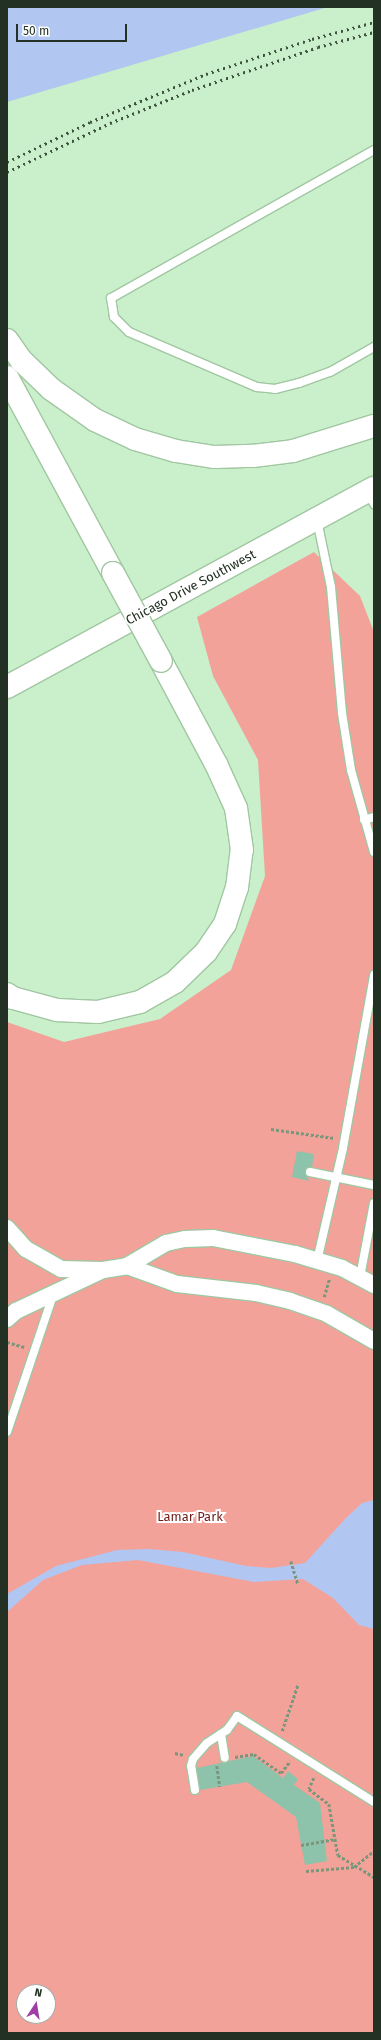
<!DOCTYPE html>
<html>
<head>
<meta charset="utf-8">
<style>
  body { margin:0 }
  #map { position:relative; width:381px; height:2040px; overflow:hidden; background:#c9f0ca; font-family:"Fira Sans",sans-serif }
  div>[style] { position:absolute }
  .green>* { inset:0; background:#f3a29a }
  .water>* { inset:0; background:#b2c6f2 }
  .building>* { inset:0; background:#8dc2ab }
  .path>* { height:2.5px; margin-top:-1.25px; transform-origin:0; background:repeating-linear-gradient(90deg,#7a967b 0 3px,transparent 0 5px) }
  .roads { filter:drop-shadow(1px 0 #a1c6a2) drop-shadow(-1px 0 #a1c6a2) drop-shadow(0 1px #a1c6a2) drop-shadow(0 -1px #a1c6a2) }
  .lane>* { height:8px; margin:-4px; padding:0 4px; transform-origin:4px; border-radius:4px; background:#fff }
  .street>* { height:16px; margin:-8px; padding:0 8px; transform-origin:8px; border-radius:8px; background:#fff }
  .secondary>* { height:22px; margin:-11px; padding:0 11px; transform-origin:11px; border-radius:11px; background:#fff }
  .highway>* { height:22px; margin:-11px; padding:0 11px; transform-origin:11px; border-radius:11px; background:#fff }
  .rail>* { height:3px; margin-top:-1.5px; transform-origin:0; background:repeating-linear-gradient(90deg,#3f5340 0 2px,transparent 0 6px) }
  .bridges { filter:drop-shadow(1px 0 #a1c6a2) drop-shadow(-1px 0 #a1c6a2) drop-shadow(0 1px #a1c6a2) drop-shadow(0 -1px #a1c6a2) }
  .highway-bridge>* { height:22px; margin:-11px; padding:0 11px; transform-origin:11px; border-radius:11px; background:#fff }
  span { translate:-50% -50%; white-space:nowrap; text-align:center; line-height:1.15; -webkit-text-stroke:4px #fff; paint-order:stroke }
  .street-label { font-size:13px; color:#223123 }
  .park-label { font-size:13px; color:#6e1c1b }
  .frame { position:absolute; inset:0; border:8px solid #223123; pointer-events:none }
  .north { position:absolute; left:16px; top:1984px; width:40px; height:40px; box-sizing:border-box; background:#fff; border:1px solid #a7ada7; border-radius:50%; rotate:12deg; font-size:11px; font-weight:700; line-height:16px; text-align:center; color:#223123 }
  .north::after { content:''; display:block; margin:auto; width:14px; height:18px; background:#9f3ea4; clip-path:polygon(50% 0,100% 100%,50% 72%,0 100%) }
  .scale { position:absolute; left:16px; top:24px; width:111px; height:18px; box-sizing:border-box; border:2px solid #223123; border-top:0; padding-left:5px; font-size:12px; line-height:14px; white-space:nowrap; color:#223123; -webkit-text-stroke:3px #fff; paint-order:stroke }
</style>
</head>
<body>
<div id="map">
  <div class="green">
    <i style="clip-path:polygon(evenodd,314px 552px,360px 596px,374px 632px,374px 2033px,7px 2033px,7px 1022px,64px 1042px,160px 1019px,231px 970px,265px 876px,258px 760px,213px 676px,197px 617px,314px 552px,24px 1992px,48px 1992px,48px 2016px,24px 2016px,24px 1992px)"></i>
  </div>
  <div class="water">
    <i style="clip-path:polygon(7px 7px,328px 7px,7px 102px)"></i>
    <i style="clip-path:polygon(374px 1500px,374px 1629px,359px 1625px,333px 1598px,303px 1579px,254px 1582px,138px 1560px,82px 1565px,43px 1580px,7px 1612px,7px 1594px,56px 1566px,117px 1550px,149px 1549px,183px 1552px,246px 1566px,271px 1568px,305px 1563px,345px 1519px,362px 1503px)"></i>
  </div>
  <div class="building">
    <i style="clip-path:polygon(297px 1151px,314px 1154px,312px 1167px,305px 1171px,309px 1181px,292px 1177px)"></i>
    <i style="clip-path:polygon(253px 1756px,283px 1778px,288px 1771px,298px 1779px,294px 1785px,320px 1803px,327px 1861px,305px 1865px,296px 1817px,247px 1782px,200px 1790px,197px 1768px)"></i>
  </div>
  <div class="path">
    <i style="left:271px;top:1129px;width:64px;rotate:8.1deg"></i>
    <i style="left:324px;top:1297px;width:19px;rotate:-74deg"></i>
    <i style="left:7px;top:1342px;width:18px;rotate:16deg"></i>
    <i style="left:291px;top:1561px;width:24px;rotate:73deg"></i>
    <i style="left:282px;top:1731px;width:50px;rotate:-71.2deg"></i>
    <i style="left:175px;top:1753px;width:9px;rotate:13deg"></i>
    <i style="left:235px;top:1757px;width:19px;rotate:-9deg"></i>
    <i style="left:254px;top:1754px;width:33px;rotate:35deg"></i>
    <i style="left:281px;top:1773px;width:15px;rotate:-53deg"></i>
    <i style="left:217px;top:1766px;width:21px;rotate:82deg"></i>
    <i style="left:314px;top:1778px;width:12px;rotate:114deg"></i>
    <i style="left:309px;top:1789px;width:25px;rotate:37deg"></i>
    <i style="left:329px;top:1804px;width:52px;rotate:80deg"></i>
    <i style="left:338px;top:1855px;width:42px;rotate:31.4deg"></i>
    <i style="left:301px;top:1845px;width:35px;rotate:-10deg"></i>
    <i style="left:306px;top:1871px;width:48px;rotate:-4.8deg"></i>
    <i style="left:354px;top:1867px;width:26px;rotate:-39deg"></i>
  </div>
  <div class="roads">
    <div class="lane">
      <i style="left:374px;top:150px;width:302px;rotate:150.6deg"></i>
      <i style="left:111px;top:298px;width:19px;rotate:81deg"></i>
      <i style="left:114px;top:317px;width:21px;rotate:45deg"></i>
      <i style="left:129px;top:332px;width:139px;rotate:23.3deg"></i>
      <i style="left:257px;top:387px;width:18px;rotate:6deg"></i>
      <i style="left:275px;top:389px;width:25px;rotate:-14deg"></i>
      <i style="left:299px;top:383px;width:33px;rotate:-20deg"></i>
      <i style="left:330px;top:372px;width:51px;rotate:-29.6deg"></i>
      <i style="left:368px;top:493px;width:13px;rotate:61deg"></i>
      <i style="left:317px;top:520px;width:68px;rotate:78.2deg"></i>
      <i style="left:331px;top:587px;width:126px;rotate:85deg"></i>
      <i style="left:342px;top:713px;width:58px;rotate:81deg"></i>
      <i style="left:351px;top:770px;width:85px;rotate:74.3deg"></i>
      <i style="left:364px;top:820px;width:10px;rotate:-17deg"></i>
      <i style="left:310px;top:1172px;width:65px;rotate:11.5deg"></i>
      <i style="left:317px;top:1261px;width:116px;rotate:-77deg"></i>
      <i style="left:343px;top:1148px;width:176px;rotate:-79.8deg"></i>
      <i style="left:360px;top:1277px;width:75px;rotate:-79.3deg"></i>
      <i style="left:7px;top:1432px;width:145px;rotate:-71.4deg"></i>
      <i style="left:221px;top:1734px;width:24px;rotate:81deg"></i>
      <i style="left:195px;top:1790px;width:24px;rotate:-99deg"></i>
      <i style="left:191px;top:1766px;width:7px;rotate:-74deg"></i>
      <i style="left:193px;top:1759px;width:21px;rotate:-49deg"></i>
      <i style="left:207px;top:1743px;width:24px;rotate:-33deg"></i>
      <i style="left:227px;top:1730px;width:17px;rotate:-54deg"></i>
      <i style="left:237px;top:1716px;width:162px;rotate:32.1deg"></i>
    </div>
    <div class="street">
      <i style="left:7px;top:1228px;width:28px;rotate:48deg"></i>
      <i style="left:26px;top:1249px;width:40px;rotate:29.7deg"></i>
      <i style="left:61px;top:1269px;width:40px;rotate:1.4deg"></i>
      <i style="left:127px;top:1266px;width:53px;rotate:19.8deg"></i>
      <i style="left:177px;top:1284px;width:80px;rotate:6.5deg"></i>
      <i style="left:256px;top:1293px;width:35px;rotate:13deg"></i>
      <i style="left:290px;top:1301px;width:39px;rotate:19deg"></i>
      <i style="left:327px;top:1314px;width:54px;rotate:29.9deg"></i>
      <i style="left:7px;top:1319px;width:12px;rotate:-42deg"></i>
      <i style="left:16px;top:1311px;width:96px;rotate:-25.2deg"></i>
      <i style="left:103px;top:1270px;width:24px;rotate:-9deg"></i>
      <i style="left:127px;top:1266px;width:45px;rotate:-30.5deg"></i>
      <i style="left:166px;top:1243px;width:19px;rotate:-12deg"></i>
      <i style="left:185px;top:1239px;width:28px;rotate:-2deg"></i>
      <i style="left:213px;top:1238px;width:84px;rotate:11deg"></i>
      <i style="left:295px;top:1254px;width:49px;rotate:16.6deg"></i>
      <i style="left:342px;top:1268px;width:36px;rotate:28deg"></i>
    </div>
    <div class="secondary">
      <i style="left:7px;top:687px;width:417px;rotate:-28.5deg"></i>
    </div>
    <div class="highway">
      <i style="left:7px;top:340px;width:24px;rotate:55deg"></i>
      <i style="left:21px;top:360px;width:42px;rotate:44deg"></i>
      <i style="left:51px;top:389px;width:54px;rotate:35.2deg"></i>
      <i style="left:95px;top:420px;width:44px;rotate:25.4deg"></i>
      <i style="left:135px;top:439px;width:43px;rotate:16.3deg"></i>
      <i style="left:176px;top:451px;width:39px;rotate:9deg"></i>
      <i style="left:215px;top:457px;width:38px;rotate:-2deg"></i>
      <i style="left:253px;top:456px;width:40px;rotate:-7.1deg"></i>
      <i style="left:293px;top:451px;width:85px;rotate:-17.2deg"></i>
      <i style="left:7px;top:377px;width:223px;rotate:61.6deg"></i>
      <i style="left:7px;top:994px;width:7px;rotate:34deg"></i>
      <i style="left:13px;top:998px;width:46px;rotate:15.3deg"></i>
      <i style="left:57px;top:1010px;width:41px;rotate:2.8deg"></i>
      <i style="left:98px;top:1012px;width:43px;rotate:-13.4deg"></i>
      <i style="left:140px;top:1002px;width:40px;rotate:-29.7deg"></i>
      <i style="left:175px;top:982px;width:43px;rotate:-44.1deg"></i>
      <i style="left:206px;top:952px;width:34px;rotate:-56deg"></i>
      <i style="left:225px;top:924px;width:38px;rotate:-72deg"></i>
      <i style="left:237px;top:888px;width:38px;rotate:-83deg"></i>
      <i style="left:242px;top:850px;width:42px;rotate:-98.1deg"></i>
      <i style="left:236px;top:808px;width:48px;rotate:-114.4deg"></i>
      <i style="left:216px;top:764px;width:117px;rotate:-118.1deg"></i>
    </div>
  </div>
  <div class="rail">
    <i style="left:7px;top:162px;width:92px;rotate:-25.7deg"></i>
    <i style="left:90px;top:122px;width:126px;rotate:-22.5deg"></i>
    <i style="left:206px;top:74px;width:112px;rotate:-18.3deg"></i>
    <i style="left:312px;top:39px;width:64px;rotate:-15.3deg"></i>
    <i style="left:7px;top:172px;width:114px;rotate:-25.4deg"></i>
    <i style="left:110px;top:123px;width:88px;rotate:-21.9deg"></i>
    <i style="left:192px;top:90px;width:133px;rotate:-18.8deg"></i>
    <i style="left:318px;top:47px;width:58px;rotate:-15deg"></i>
  </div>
  <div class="bridges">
    <div class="highway-bridge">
      <i style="left:113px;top:573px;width:100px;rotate:61.4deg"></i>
    </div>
  </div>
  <div class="street-label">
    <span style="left:191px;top:588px;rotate:-28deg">Chicago Drive Southwest</span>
  </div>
  <div class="park-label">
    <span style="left:190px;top:1517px">Lamar Park</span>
  </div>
  <div class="frame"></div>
  <div class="north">N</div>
  <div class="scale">50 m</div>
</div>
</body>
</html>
